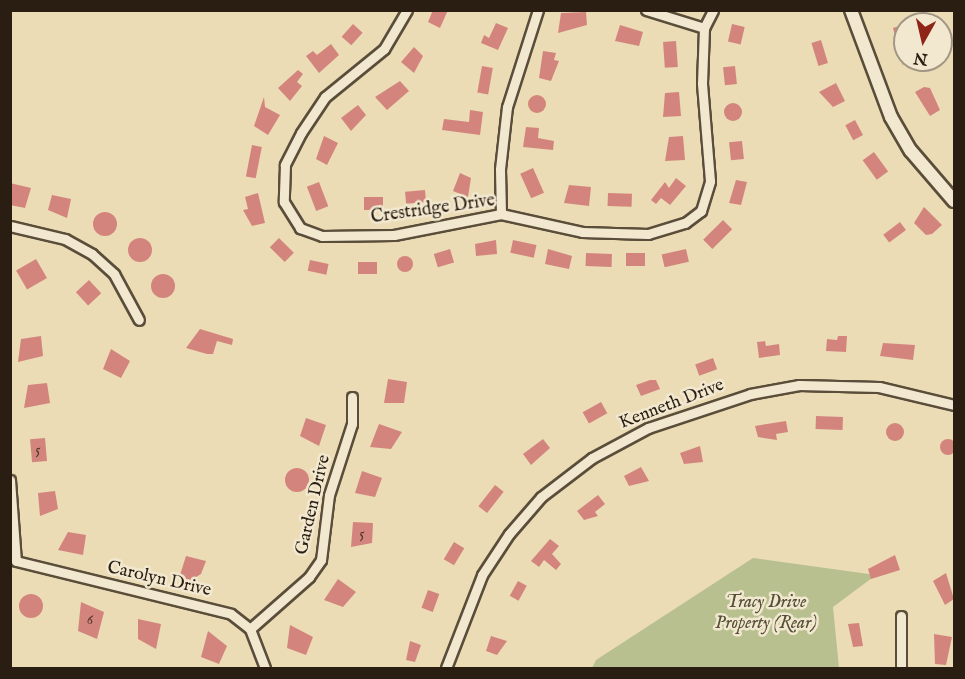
<!DOCTYPE html>
<html>
<head>
<meta charset="utf-8">
<style>
  body { margin:0 }
  #map { position:relative; width:965px; height:679px; overflow:hidden; background:#ebdcb6; font-family:"IM FELL English",serif }
  div>[style] { position:absolute }
  .green>* { inset:0; background:#b7c08e }
  .building>* { inset:0; background:#d3857d; transform-origin:0 0 }
  .round { border-radius:50% }
  .roads { filter:drop-shadow(2px 0 #5a4e3a) drop-shadow(-2px 0 #5a4e3a) drop-shadow(0 2px #5a4e3a) drop-shadow(0 -2px #5a4e3a) }
  .street>* { height:9px; margin:-4.5px; padding:0 4.5px; transform-origin:4.5px; border-radius:4.5px; background:#f2e8d0 }
  .secondary>* { height:12px; margin:-6px; padding:0 6px; transform-origin:6px; border-radius:6px; background:#f2e8d0 }
  span { translate:-50% -50%; white-space:nowrap; text-align:center; line-height:1.15; -webkit-text-stroke:5px #f2e8d0; paint-order:stroke }
  .number-label { font-size:15px; color:#54382c }
  .number-label span { -webkit-text-stroke-width:0 }
  .street-label { font-size:18px; color:#291e11 }
  .park-label { font-size:18px; color:#544f36; font-style:italic }
  .frame { position:absolute; inset:0; border:12px solid #291e11; pointer-events:none }
  .north { position:absolute; left:893px; top:12px; width:60px; height:60px; box-sizing:border-box; background:#f2e8d0; border:2px solid #a29784; border-radius:50%; rotate:188deg; font-size:16px; font-weight:700; line-height:24px; text-align:center; color:#291e11 }
  .north::after { content:''; display:block; margin:auto; width:21px; height:27px; background:#8f2418; clip-path:polygon(50% 0,100% 100%,50% 72%,0 100%) }
</style>
</head>
<body>
<div id="map">
  <div class="green">
    <i style="clip-path:polygon(753px 558px,876px 575px,833px 607px,839px 668px,592px 668px,596px 660px)"></i>
  </div>
  <div class="building">
    <i style="clip-path:polygon(433px 10px,448px 10px,440px 28px,428px 22px)"></i>
    <i style="clip-path:polygon(586px 12px,587px 25px,558px 33px,561px 13px)"></i>
    <i style="clip-path:polygon(496px 23px,508px 28px,498px 50px,481px 43px,484px 35px,489px 38px)"></i>
    <i style="left:353px;top:24px;width:13px;height:17px;rotate:42deg"></i>
    <i style="left:732px;top:24px;width:13px;height:18px;rotate:13deg"></i>
    <i style="clip-path:polygon(620px 25px,643px 32px,639px 46px,615px 41px)"></i>
    <i style="clip-path:polygon(903px 25px,905px 30px,903px 66px,893px 28px)"></i>
    <i style="left:821px;top:40px;width:24px;height:10px;rotate:73deg"></i>
    <i style="left:676px;top:41px;width:26px;height:13px;rotate:86deg"></i>
    <i style="clip-path:polygon(331px 44px,339px 55px,319px 73px,306px 56px,313px 51px,317px 55px)"></i>
    <i style="clip-path:polygon(414px 47px,423px 56px,414px 73px,401px 62px)"></i>
    <i style="clip-path:polygon(543px 51px,556px 53px,554px 60px,559px 61px,551px 81px,539px 78px)"></i>
    <i style="left:482px;top:66px;width:11px;height:27px;rotate:10deg"></i>
    <i style="left:735px;top:66px;width:18px;height:12px;rotate:84deg"></i>
    <i style="clip-path:polygon(298px 70px,303px 74px,297px 82px,302px 86px,290px 101px,278px 88px)"></i>
    <i style="clip-path:polygon(400px 81px,409px 91px,387px 110px,375px 97px)"></i>
    <i style="clip-path:polygon(836px 83px,845px 101px,833px 107px,819px 92px)"></i>
    <i style="clip-path:polygon(924px 87px,930px 88px,940px 110px,930px 116px,915px 92px)"></i>
    <i style="clip-path:polygon(679px 92px,681px 116px,663px 117px,665px 93px)"></i>
    <i class="round" style="left:528px;top:95px;width:18px;height:18px"></i>
    <i style="clip-path:polygon(264px 97px,265px 107px,280px 115px,268px 135px,254px 126px)"></i>
    <i class="round" style="left:724px;top:103px;width:18px;height:18px"></i>
    <i style="clip-path:polygon(358px 105px,366px 115px,351px 131px,341px 118px)"></i>
    <i style="clip-path:polygon(470px 110px,483px 112px,480px 135px,442px 130px,444px 119px,469px 122px)"></i>
    <i style="left:855px;top:120px;width:17px;height:11px;rotate:62deg"></i>
    <i style="clip-path:polygon(526px 127px,539px 128px,538px 138px,554px 141px,553px 150px,523px 147px)"></i>
    <i style="clip-path:polygon(324px 136px,338px 143px,327px 165px,316px 159px)"></i>
    <i style="clip-path:polygon(683px 136px,685px 160px,665px 161px,669px 137px)"></i>
    <i style="left:742px;top:141px;width:18px;height:13px;rotate:84deg"></i>
    <i style="left:252px;top:145px;width:10px;height:32px;rotate:11deg"></i>
    <i style="left:874px;top:152px;width:24px;height:14px;rotate:54deg"></i>
    <i style="left:533px;top:168px;width:27px;height:14px;rotate:66deg"></i>
    <i style="clip-path:polygon(460px 173px,471px 178px,468px 197px,453px 191px)"></i>
    <i style="clip-path:polygon(676px 178px,686px 186px,670px 205px,661px 198px,656px 204px,651px 200px,665px 182px,669px 188px)"></i>
    <i style="clip-path:polygon(736px 180px,747px 182px,741px 205px,729px 203px)"></i>
    <i style="left:319px;top:182px;width:26px;height:13px;rotate:69deg"></i>
    <i style="clip-path:polygon(10px 183px,31px 188px,25px 208px,10px 205px)"></i>
    <i style="clip-path:polygon(569px 185px,591px 187px,589px 206px,564px 203px)"></i>
    <i style="left:425px;top:190px;width:12px;height:20px;rotate:85deg"></i>
    <i style="clip-path:polygon(258px 193px,265px 223px,252px 226px,243px 210px,248px 209px,245px 197px)"></i>
    <i style="left:608px;top:193px;width:24px;height:13px;rotate:2deg"></i>
    <i style="clip-path:polygon(52px 195px,71px 199px,67px 218px,48px 210px)"></i>
    <i style="left:364px;top:197px;width:19px;height:13px"></i>
    <i style="clip-path:polygon(924px 207px,942px 225px,932px 234px,926px 235px,914px 223px)"></i>
    <i class="round" style="left:93px;top:212px;width:24px;height:24px"></i>
    <i style="left:723px;top:220px;width:13px;height:28px;rotate:45deg"></i>
    <i style="left:900px;top:222px;width:10px;height:21px;rotate:53deg"></i>
    <i style="left:279px;top:238px;width:21px;height:13px;rotate:45deg"></i>
    <i class="round" style="left:128px;top:238px;width:24px;height:24px"></i>
    <i style="clip-path:polygon(496px 240px,497px 254px,476px 256px,475px 244px)"></i>
    <i style="left:513px;top:240px;width:24px;height:13px;rotate:12deg"></i>
    <i style="left:450px;top:249px;width:14px;height:17px;rotate:73deg"></i>
    <i style="clip-path:polygon(548px 249px,572px 256px,569px 269px,545px 264px)"></i>
    <i style="left:686px;top:249px;width:13px;height:25px;rotate:77deg"></i>
    <i style="left:586px;top:253px;width:26px;height:13px;rotate:2deg"></i>
    <i style="left:626px;top:253px;width:19px;height:13px"></i>
    <i class="round" style="left:397px;top:256px;width:16px;height:16px"></i>
    <i style="left:36px;top:259px;width:22px;height:23px;rotate:60deg"></i>
    <i style="left:310px;top:260px;width:19px;height:11px;rotate:12deg"></i>
    <i style="left:377px;top:262px;width:12px;height:19px;rotate:90deg"></i>
    <i class="round" style="left:151px;top:274px;width:24px;height:24px"></i>
    <i style="left:89px;top:280px;width:18px;height:18px;rotate:47deg"></i>
    <i style="clip-path:polygon(200px 329px,233px 339px,232px 345px,217px 341px,213px 354px,207px 354px,186px 348px)"></i>
    <i style="clip-path:polygon(41px 336px,43px 356px,18px 362px,21px 339px)"></i>
    <i style="clip-path:polygon(838px 336px,847px 336px,846px 352px,826px 351px,827px 339px,837px 340px)"></i>
    <i style="clip-path:polygon(765px 341px,766px 346px,779px 344px,780px 355px,759px 358px,757px 342px)"></i>
    <i style="clip-path:polygon(883px 343px,915px 345px,913px 360px,880px 356px)"></i>
    <i style="clip-path:polygon(111px 349px,130px 361px,121px 378px,103px 369px)"></i>
    <i style="left:713px;top:358px;width:12px;height:19px;rotate:70deg"></i>
    <i style="clip-path:polygon(388px 379px,407px 382px,404px 403px,384px 403px)"></i>
    <i style="clip-path:polygon(650px 380px,656px 380px,660px 389px,641px 396px,636px 385px)"></i>
    <i style="clip-path:polygon(47px 383px,50px 403px,24px 408px,28px 385px)"></i>
    <i style="left:601px;top:402px;width:13px;height:21px;rotate:61deg"></i>
    <i style="left:816px;top:416px;width:27px;height:13px;rotate:2deg"></i>
    <i style="clip-path:polygon(306px 418px,326px 425px,319px 446px,300px 436px)"></i>
    <i style="clip-path:polygon(786px 421px,788px 432px,776px 434px,777px 440px,758px 437px,755px 426px)"></i>
    <i class="round" style="left:886px;top:423px;width:18px;height:18px"></i>
    <i style="clip-path:polygon(379px 424px,402px 432px,391px 449px,370px 447px)"></i>
    <i style="left:45px;top:438px;width:23px;height:15px;rotate:85deg"></i>
    <i style="clip-path:polygon(543px 439px,550px 448px,531px 465px,523px 454px)"></i>
    <i class="round" style="left:940px;top:439px;width:16px;height:16px"></i>
    <i style="clip-path:polygon(700px 446px,703px 462px,684px 464px,680px 453px)"></i>
    <i style="clip-path:polygon(641px 467px,649px 481px,629px 486px,624px 476px)"></i>
    <i class="round" style="left:285px;top:468px;width:24px;height:24px"></i>
    <i style="clip-path:polygon(362px 471px,382px 478px,375px 497px,355px 493px)"></i>
    <i style="left:495px;top:485px;width:11px;height:27px;rotate:38deg"></i>
    <i style="clip-path:polygon(55px 491px,58px 509px,40px 516px,38px 493px)"></i>
    <i style="clip-path:polygon(598px 495px,605px 504px,595px 512px,598px 516px,584px 520px,577px 511px)"></i>
    <i style="clip-path:polygon(353px 522px,373px 523px,372px 543px,351px 547px)"></i>
    <i style="clip-path:polygon(68px 532px,86px 535px,83px 555px,58px 550px)"></i>
    <i style="clip-path:polygon(550px 539px,559px 546px,552px 554px,561px 564px,556px 570px,544px 560px,539px 567px,531px 561px)"></i>
    <i style="left:454px;top:542px;width:12px;height:20px;rotate:31deg"></i>
    <i style="clip-path:polygon(895px 555px,900px 570px,871px 579px,868px 569px)"></i>
    <i style="clip-path:polygon(186px 556px,206px 561px,201px 574px,191px 580px,179px 578px)"></i>
    <i style="clip-path:polygon(946px 573px,954px 599px,945px 605px,933px 581px)"></i>
    <i style="clip-path:polygon(338px 579px,356px 592px,343px 607px,324px 600px)"></i>
    <i style="left:518px;top:581px;width:10px;height:17px;rotate:29deg"></i>
    <i style="left:428px;top:590px;width:12px;height:19px;rotate:20deg"></i>
    <i class="round" style="left:19px;top:594px;width:24px;height:24px"></i>
    <i style="clip-path:polygon(81px 602px,104px 612px,97px 639px,78px 631px)"></i>
    <i style="clip-path:polygon(138px 619px,161px 624px,156px 649px,138px 639px)"></i>
    <i style="clip-path:polygon(859px 623px,863px 646px,853px 647px,848px 624px)"></i>
    <i style="clip-path:polygon(290px 625px,313px 637px,306px 655px,287px 648px)"></i>
    <i style="clip-path:polygon(208px 631px,227px 646px,219px 664px,201px 657px)"></i>
    <i style="clip-path:polygon(934px 634px,952px 637px,946px 665px,935px 664px)"></i>
    <i style="clip-path:polygon(491px 636px,507px 641px,497px 655px,486px 651px)"></i>
    <i style="clip-path:polygon(410px 641px,421px 645px,415px 662px,406px 660px)"></i>
  </div>
  <div class="roads">
    <div class="street">
      <i style="left:407px;top:10px;width:45px;rotate:120.5deg"></i>
      <i style="left:384px;top:49px;width:76px;rotate:140.9deg"></i>
      <i style="left:325px;top:97px;width:43px;rotate:123.7deg"></i>
      <i style="left:301px;top:133px;width:36px;rotate:117deg"></i>
      <i style="left:285px;top:165px;width:37px;rotate:92deg"></i>
      <i style="left:284px;top:202px;width:31px;rotate:58deg"></i>
      <i style="left:300px;top:228px;width:23px;rotate:20deg"></i>
      <i style="left:322px;top:236px;width:72px;rotate:-0.8deg"></i>
      <i style="left:394px;top:235px;width:109px;rotate:-11.1deg"></i>
      <i style="left:501px;top:214px;width:83px;rotate:12.5deg"></i>
      <i style="left:582px;top:232px;width:66px;rotate:1.7deg"></i>
      <i style="left:648px;top:234px;width:39px;rotate:-17deg"></i>
      <i style="left:685px;top:223px;width:20px;rotate:-37deg"></i>
      <i style="left:701px;top:211px;width:31px;rotate:-73deg"></i>
      <i style="left:710px;top:181px;width:98px;rotate:-94.7deg"></i>
      <i style="left:702px;top:83px;width:55px;rotate:-87.9deg"></i>
      <i style="left:704px;top:28px;width:20px;rotate:-63deg"></i>
      <i style="left:646px;top:10px;width:61px;rotate:17.2deg"></i>
      <i style="left:501px;top:214px;width:45px;rotate:-91.3deg"></i>
      <i style="left:500px;top:169px;width:62px;rotate:-83.6deg"></i>
      <i style="left:507px;top:107px;width:102px;rotate:-72.3deg"></i>
      <i style="left:10px;top:226px;width:57px;rotate:13.3deg"></i>
      <i style="left:65px;top:239px;width:31px;rotate:29deg"></i>
      <i style="left:92px;top:254px;width:30px;rotate:42deg"></i>
      <i style="left:114px;top:274px;width:52px;rotate:61.5deg"></i>
      <i style="left:10px;top:480px;width:81px;rotate:85.8deg"></i>
      <i style="left:16px;top:561px;width:221px;rotate:13.8deg"></i>
      <i style="left:231px;top:614px;width:24px;rotate:38deg"></i>
      <i style="left:250px;top:629px;width:42px;rotate:69deg"></i>
      <i style="left:250px;top:629px;width:79px;rotate:-41.4deg"></i>
      <i style="left:309px;top:577px;width:21px;rotate:-55deg"></i>
      <i style="left:321px;top:560px;width:65px;rotate:-83deg"></i>
      <i style="left:329px;top:495px;width:75px;rotate:-72.1deg"></i>
      <i style="left:352px;top:424px;width:27px;rotate:-90deg"></i>
      <i style="left:446px;top:668px;width:100px;rotate:-68.8deg"></i>
      <i style="left:482px;top:575px;width:49px;rotate:-56.6deg"></i>
      <i style="left:509px;top:534px;width:49px;rotate:-49.1deg"></i>
      <i style="left:541px;top:497px;width:64px;rotate:-37.4deg"></i>
      <i style="left:592px;top:458px;width:64px;rotate:-28.2deg"></i>
      <i style="left:648px;top:428px;width:108px;rotate:-18.4deg"></i>
      <i style="left:750px;top:394px;width:50px;rotate:-10.4deg"></i>
      <i style="left:799px;top:385px;width:80px;rotate:1.4deg"></i>
      <i style="left:879px;top:387px;width:77px;rotate:13.5deg"></i>
      <i style="left:901px;top:668px;width:52px;rotate:-90deg"></i>
    </div>
    <div class="secondary">
      <i style="left:851px;top:10px;width:114px;rotate:69.5deg"></i>
      <i style="left:891px;top:117px;width:39px;rotate:60deg"></i>
      <i style="left:911px;top:151px;width:66px;rotate:49.3deg"></i>
    </div>
  </div>
  <div class="number-label">
    <span style="left:38px;top:450px">5</span>
    <span style="left:362px;top:534px">5</span>
    <span style="left:90px;top:620px">6</span>
  </div>
  <div class="street-label">
    <span style="left:433px;top:210px;rotate:-8deg">Crestridge Drive</span>
    <span style="left:672px;top:405px;rotate:-21deg">Kenneth Drive</span>
    <span style="left:314px;top:505px;rotate:-77deg">Garden Drive</span>
    <span style="left:159px;top:580px;rotate:13deg">Carolyn Drive</span>
  </div>
  <div class="park-label">
    <span style="left:766px;top:614px">Tracy Drive<br>Property (Rear)</span>
  </div>
  <div class="frame"></div>
  <div class="north">N</div>
</div>
</body>
</html>
